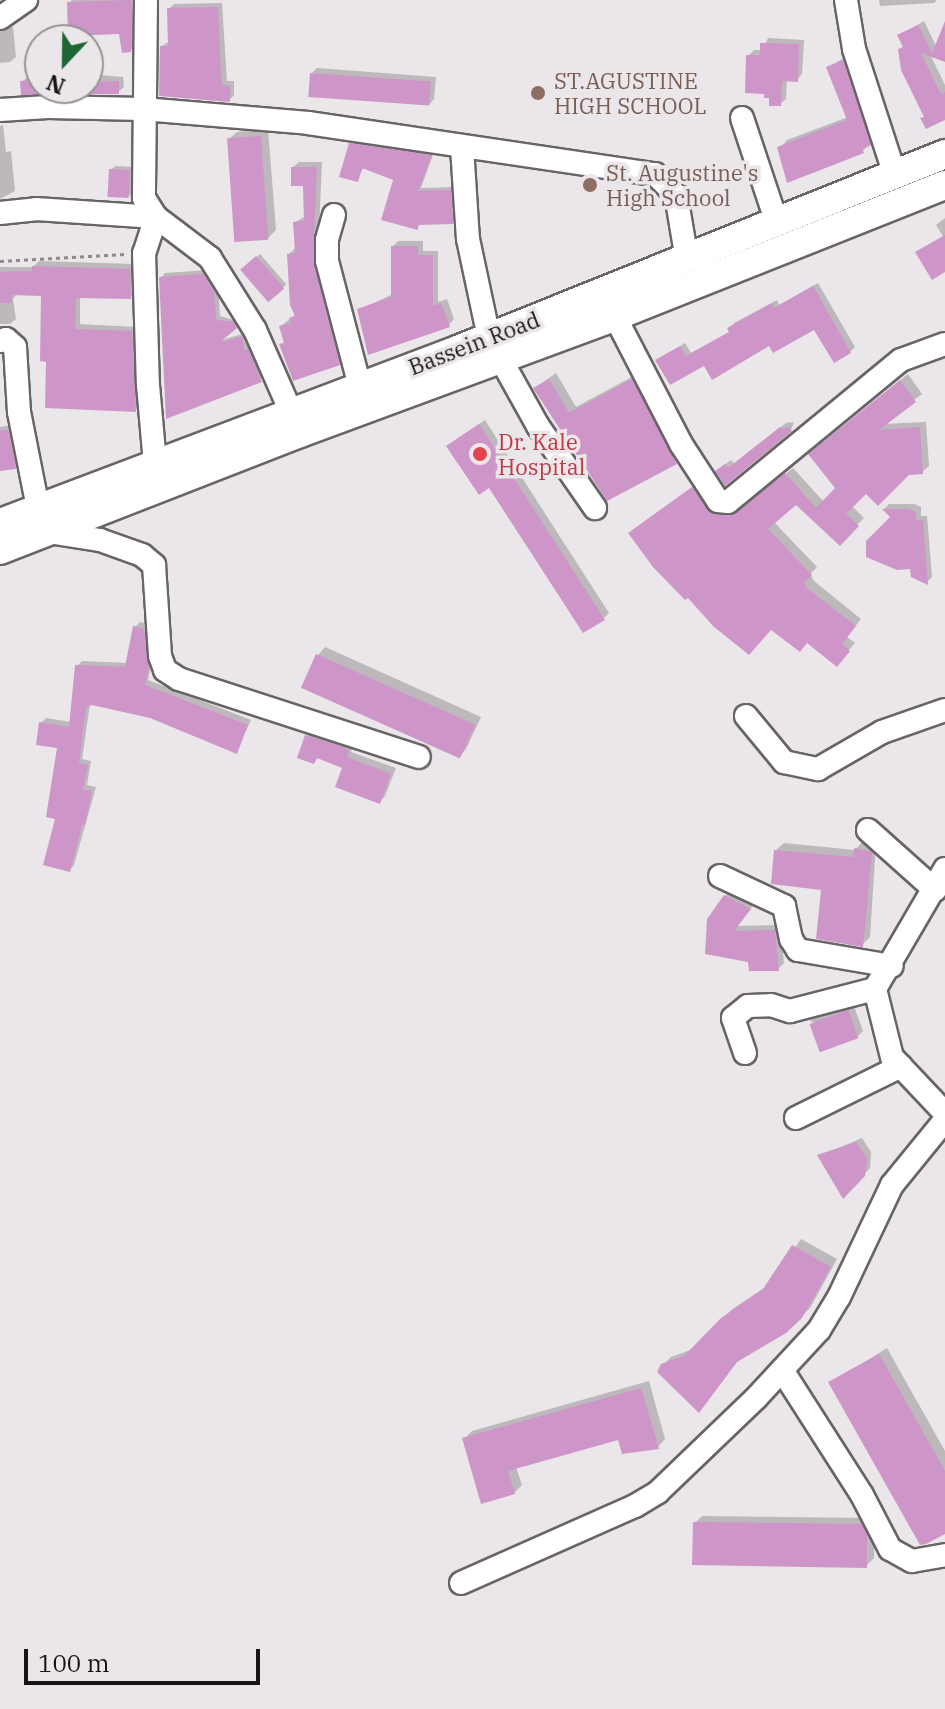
<!DOCTYPE html>
<html>
<head>
<meta charset="utf-8">
<style>
  body { margin:0 }
  #map { position:relative; width:945px; height:1709px; overflow:hidden; background:#ebe6ea; font-family:"IBM Plex Serif",serif }
  div>[style] { position:absolute }
  .shadow>* { inset:0; background:#0003; transform-origin:0 0 }
  .building>* { inset:0; background:#ce95c8; transform-origin:0 0 }
  .path>* { height:3px; margin-top:-1.5px; transform-origin:0; background:repeating-linear-gradient(90deg,#8d8a8c 0 4px,transparent 0 8px) }
  .roads { filter:drop-shadow(2px 0 #686467) drop-shadow(-2px 0 #686467) drop-shadow(0 2px #686467) drop-shadow(0 -2px #686467) }
  .minor>* { height:22px; margin:-11px; padding:0 11px; transform-origin:11px; border-radius:11px; background:#fff }
  .major>* { height:28px; margin:-14px; padding:0 14px; transform-origin:14px; border-radius:14px; background:#fff }
  .dots>* { width:22px; height:22px; translate:-50% -50%; box-sizing:border-box; border:4px solid #ebe6ea; border-radius:50% }
  span { translate:-50% -50%; white-space:nowrap; text-align:center; line-height:1.15; -webkit-text-stroke:7px #ebe6ea; paint-order:stroke }
  .education-label { font-size:22px; color:#785e54 }
  .left { translate:0 -50%; text-align:left }
  .street-label { font-size:22px; color:#161516 }
  .health-label { font-size:22px; color:#be3a42 }
  .north { position:absolute; left:24px; top:24px; width:80px; height:80px; box-sizing:border-box; background:#ebe6ea; border:2px solid #969295; border-radius:50%; rotate:202deg; font-size:22px; font-weight:700; line-height:32px; text-align:center; color:#161516 }
  .north::after { content:''; display:block; margin:auto; width:28px; height:36px; background:#1d6735; clip-path:polygon(50% 0,100% 100%,50% 72%,0 100%) }
  .scale { position:absolute; left:24px; top:1649px; width:236px; height:36px; box-sizing:border-box; border:4px solid #161516; border-top:0; padding-left:10px; font-size:24px; line-height:28px; white-space:nowrap; color:#161516; -webkit-text-stroke:6px #ebe6ea; paint-order:stroke }
</style>
</head>
<body>
<div id="map">
  <div class="shadow">
    <i style="clip-path:polygon(72px 0,138px 0,135px 46px,131px 50px,121px 32px,69px 3px)"></i>
    <i style="clip-path:polygon(879px 0,937px 0,934px 3px,880px 6px)"></i>
    <i style="clip-path:polygon(222px 3px,227px 81px,234px 81px,234px 95px,229px 100px,162px 46px,170px 41px,169px 9px,174px 4px)"></i>
    <i style="clip-path:polygon(924px 21px,936px 46px,945px 25px,945px 60px,930px 54px,945px 85px,945px 119px,925px 116px,900px 50px,904px 46px,899px 36px)"></i>
    <i style="clip-path:polygon(13px 27px,16px 57px,10px 62px,0 63px,0 28px)"></i>
    <i style="clip-path:polygon(768px 38px,804px 40px,802px 74px,797px 80px,787px 79px,786px 99px,780px 104px,771px 96px,748px 56px,754px 50px,762px 50px)"></i>
    <i style="clip-path:polygon(850px 54px,877px 136px,863px 151px,780px 148px,787px 140px,848px 117px,829px 67px)"></i>
    <i style="clip-path:polygon(317px 68px,436px 77px,434px 99px,429px 105px,312px 73px)"></i>
    <i style="clip-path:polygon(88px 74px,123px 77px,124px 87px,118px 92px,23px 93px,22px 82px,28px 76px,40px 76px,40px 88px,88px 88px)"></i>
    <i style="clip-path:polygon(3px 125px,6px 152px,11px 151px,15px 191px,0 199px,0 126px)"></i>
    <i style="clip-path:polygon(268px 129px,276px 230px,268px 238px,229px 139px,237px 132px)"></i>
    <i style="clip-path:polygon(355px 140px,434px 152px,421px 188px,454px 187px,456px 218px,452px 222px,421px 224px,417px 228px,396px 178px,364px 167px,357px 180px,351px 144px)"></i>
    <i style="clip-path:polygon(299px 162px,322px 162px,318px 255px,345px 357px,339px 363px,281px 345px,285px 341px,281px 326px,296px 314px,289px 254px,295px 248px,295px 222px,306px 216px,305px 184px,293px 167px)"></i>
    <i style="clip-path:polygon(115px 166px,133px 167px,132px 192px,129px 196px,111px 170px)"></i>
    <i style="clip-path:polygon(945px 218px,945px 269px,943px 236px,936px 225px)"></i>
    <i style="clip-path:polygon(398px 241px,423px 241px,423px 251px,438px 251px,438px 302px,447px 299px,454px 319px,449px 325px,359px 310px,393px 294px,393px 246px)"></i>
    <i style="left:260px;top:254px;width:40px;height:24px;rotate:49deg"></i>
    <i style="clip-path:polygon(39px 261px,135px 264px,136px 292px,131px 297px,80px 296px,80px 324px,137px 327px,141px 404px,136px 410px,48px 360px,43px 294px,17px 294px,13px 299px,16px 319px,10px 324px,0 324px,0 267px,33px 267px)"></i>
    <i style="clip-path:polygon(208px 270px,218px 286px,220px 316px,240px 322px,218px 341px,246px 333px,249px 347px,253px 345px,266px 376px,168px 416px,161px 278px,165px 273px)"></i>
    <i style="clip-path:polygon(818px 283px,855px 347px,850px 352px,815px 327px,705px 363px,658px 360px,685px 343px,691px 353px,731px 331px,734px 323px,777px 300px,779px 305px)"></i>
    <i style="clip-path:polygon(556px 373px,576px 407px,639px 373px,683px 455px,608px 499px,535px 388px)"></i>
    <i style="clip-path:polygon(908px 374px,922px 394px,883px 424px,926px 422px,929px 466px,922px 472px,908px 473px,866px 491px,852px 506px,864px 518px,840px 543px,796px 502px,773px 521px,817px 567px,810px 574px,814px 581px,861px 619px,847px 637px,855px 643px,843px 657px,808px 641px,631px 533px,700px 482px,717px 506px,741px 509px,793px 468px,824px 502px,838px 488px,818px 448px)"></i>
    <i style="clip-path:polygon(485px 420px,609px 613px,604px 618px,454px 441px)"></i>
    <i style="clip-path:polygon(794px 422px,791px 430px,726px 483px,723px 466px,731px 460px,735px 464px,786px 423px)"></i>
    <i style="clip-path:polygon(13px 425px,21px 462px,15px 467px,0 469px,0 427px)"></i>
    <i style="clip-path:polygon(889px 504px,914px 504px,921px 507px,921px 516px,927px 516px,932px 577px,927px 582px,911px 566px,893px 517px,884px 509px)"></i>
    <i style="clip-path:polygon(140px 622px,148px 624px,152px 660px,148px 680px,251px 720px,236px 752px,151px 716px,90px 704px,82px 759px,91px 761px,87px 785px,96px 787px,74px 865px,70px 870px,57px 817px,59px 746px,41px 723px,46px 718px,71px 722px,77px 666px,82px 661px,127px 663px,135px 627px)"></i>
    <i style="clip-path:polygon(325px 647px,481px 717px,466px 749px,459px 757px,318px 655px)"></i>
    <i style="clip-path:polygon(313px 730px,353px 745px,351px 752px,396px 768px,385px 796px,380px 802px,345px 766px,319px 757px,314px 762px,307px 736px)"></i>
    <i style="clip-path:polygon(863px 841px,876px 843px,870px 937px,862px 945px,823px 888px,776px 850px,784px 843px,855px 850px)"></i>
    <i style="clip-path:polygon(731px 891px,755px 903px,737px 926px,780px 925px,784px 963px,778px 969px,707px 952px,725px 896px)"></i>
    <i style="clip-path:polygon(854px 1006px,863px 1031px,857px 1037px,810px 1021px,815px 1016px)"></i>
    <i style="clip-path:polygon(862px 1138px,871px 1152px,870px 1168px,844px 1196px,820px 1156px)"></i>
    <i style="clip-path:polygon(801px 1239px,837px 1259px,810px 1308px,785px 1332px,740px 1358px,699px 1410px,663px 1365px,671px 1357px,693px 1349px,731px 1310px,767px 1286px)"></i>
    <i style="clip-path:polygon(887px 1348px,945px 1451px,945px 1530px,831px 1383px)"></i>
    <i style="clip-path:polygon(649px 1381px,665px 1439px,658px 1447px,620px 1438px,516px 1467px,522px 1485px,514px 1493px,464px 1439px,472px 1431px)"></i>
    <i style="clip-path:polygon(702px 1516px,869px 1518px,874px 1527px,874px 1558px,866px 1566px,695px 1523px)"></i>
  </div>
  <div class="building">
    <i style="clip-path:polygon(132px 0,131px 52px,122px 53px,119px 34px,68px 36px,67px 2px)"></i>
    <i style="clip-path:polygon(218px 7px,221px 75px,222px 85px,230px 86px,230px 102px,159px 96px,160px 46px,168px 46px,167px 8px)"></i>
    <i style="clip-path:polygon(945px 21px,945px 62px,921px 53px,941px 94px,945px 92px,945px 120px,926px 129px,920px 118px,924px 117px,901px 70px,898px 49px,903px 47px,897px 35px,918px 25px,932px 53px)"></i>
    <i style="clip-path:polygon(760px 43px,799px 44px,798px 82px,782px 81px,781px 106px,769px 106px,769px 98px,764px 98px,764px 94px,745px 93px,746px 55px,760px 55px)"></i>
    <i style="clip-path:polygon(843px 60px,871px 145px,862px 149px,864px 153px,787px 183px,777px 147px,847px 120px,826px 67px)"></i>
    <i style="left:310px;top:73px;width:121px;height:24px;rotate:4deg"></i>
    <i style="clip-path:polygon(39px 80px,39px 88px,94px 88px,94px 82px,119px 81px,119px 94px,21px 95px,20px 81px)"></i>
    <i style="left:261px;top:136px;width:104px;height:34px;rotate:86deg"></i>
    <i style="clip-path:polygon(349px 143px,432px 155px,418px 191px,451px 190px,453px 224px,418px 225px,418px 230px,381px 220px,393px 180px,362px 168px,358px 182px,339px 177px)"></i>
    <i style="clip-path:polygon(291px 167px,317px 167px,313px 261px,340px 365px,293px 381px,279px 344px,284px 343px,279px 326px,291px 323px,289px 318px,295px 316px,290px 305px,287px 254px,295px 253px,293px 222px,304px 221px,303px 186px,291px 186px)"></i>
    <i style="left:109px;top:169px;width:21px;height:28px;rotate:3deg"></i>
    <i style="clip-path:polygon(945px 235px,945px 272px,932px 280px,915px 252px)"></i>
    <i style="clip-path:polygon(391px 246px,418px 246px,418px 255px,433px 255px,433px 306px,441px 303px,450px 327px,368px 355px,357px 309px,391px 297px)"></i>
    <i style="left:256px;top:256px;width:43px;height:21px;rotate:49deg"></i>
    <i style="clip-path:polygon(32px 266px,130px 269px,131px 299px,76px 298px,75px 329px,132px 331px,136px 412px,45px 408px,46px 362px,40px 361px,41px 296px,12px 295px,12px 303px,0 303px,0 272px,32px 271px)"></i>
    <i style="clip-path:polygon(203px 274px,214px 292px,216px 320px,234px 322px,237px 328px,219px 343px,242px 336px,244px 350px,248px 349px,262px 382px,166px 419px,159px 277px)"></i>
    <i style="clip-path:polygon(813px 286px,851px 353px,834px 363px,814px 330px,773px 353px,769px 346px,712px 380px,704px 366px,670px 385px,655px 360px,680px 346px,686px 356px,729px 332px,727px 328px,772px 303px,774px 308px)"></i>
    <i style="clip-path:polygon(549px 379px,569px 413px,632px 379px,677px 464px,607px 501px,533px 388px)"></i>
    <i style="clip-path:polygon(900px 380px,916px 402px,879px 430px,920px 427px,923px 474px,909px 475px,878px 506px,866px 494px,846px 514px,859px 526px,840px 546px,796px 505px,768px 529px,812px 575px,804px 582px,807px 588px,856px 626px,842px 644px,850px 651px,837px 667px,807px 643px,800px 652px,771px 630px,749px 655px,713px 626px,688px 598px,685px 600px,653px 567px,628px 533px,692px 487px,710px 513px,733px 515px,785px 473px,816px 508px,835px 488px,808px 454px)"></i>
    <i style="clip-path:polygon(479px 424px,605px 620px,583px 633px,489px 488px,479px 495px,446px 446px)"></i>
    <i style="clip-path:polygon(780px 427px,782px 429px,788px 427px,792px 431px,725px 486px,715px 471px,725px 464px,728px 468px)"></i>
    <i style="clip-path:polygon(8px 430px,16px 469px,0 471px,0 431px)"></i>
    <i style="clip-path:polygon(882px 509px,908px 509px,916px 512px,916px 520px,923px 520px,928px 585px,911px 577px,910px 569px,897px 570px,866px 557px,866px 541px,890px 517px)"></i>
    <i style="clip-path:polygon(133px 626px,144px 629px,149px 666px,145px 685px,248px 725px,237px 754px,150px 718px,92px 705px,86px 707px,79px 763px,88px 765px,83px 789px,92px 791px,85px 825px,82px 825px,70px 872px,43px 865px,55px 819px,46px 817px,57px 748px,36px 745px,39px 722px,69px 727px,75px 665px,125px 667px)"></i>
    <i style="left:316px;top:654px;width:174px;height:37px;rotate:24deg"></i>
    <i style="clip-path:polygon(305px 735px,344px 747px,349px 751px,347px 757px,391px 774px,380px 804px,335px 787px,342px 768px,317px 758px,314px 764px,297px 758px)"></i>
    <i style="clip-path:polygon(854px 848px,872px 852px,863px 947px,816px 939px,821px 890px,771px 884px,774px 850px,853px 857px)"></i>
    <i style="clip-path:polygon(724px 895px,751px 909px,734px 931px,775px 930px,779px 971px,749px 971px,748px 962px,705px 954px,707px 919px)"></i>
    <i style="left:848px;top:1010px;width:30px;height:41px;rotate:70deg"></i>
    <i style="clip-path:polygon(856px 1142px,867px 1158px,865px 1176px,843px 1199px,817px 1155px)"></i>
    <i style="clip-path:polygon(792px 1245px,831px 1267px,802px 1318px,786px 1333px,737px 1362px,699px 1413px,657px 1372px,661px 1364px,684px 1356px,721px 1318px,763px 1289px)"></i>
    <i style="clip-path:polygon(879px 1354px,945px 1471px,945px 1534px,926px 1544px,920px 1545px,828px 1382px)"></i>
    <i style="clip-path:polygon(641px 1388px,659px 1449px,622px 1454px,618px 1440px,508px 1471px,515px 1494px,481px 1504px,462px 1438px)"></i>
    <i style="clip-path:polygon(693px 1522px,862px 1524px,867px 1535px,867px 1568px,692px 1565px)"></i>
  </div>
  <div class="path">
    <i style="left:0;top:261px;width:126px;rotate:-3.2deg"></i>
  </div>
  <div class="roads">
    <div class="minor">
      <i style="left:146px;top:0;width:198px;rotate:90.6deg"></i>
      <i style="left:144px;top:198px;width:22px;rotate:58deg"></i>
      <i style="left:156px;top:217px;width:68px;rotate:37.2deg"></i>
      <i style="left:210px;top:258px;width:85px;rotate:58deg"></i>
      <i style="left:255px;top:330px;width:107px;rotate:66.3deg"></i>
      <i style="left:846px;top:0;width:50px;rotate:80.7deg"></i>
      <i style="left:854px;top:49px;width:133px;rotate:72deg"></i>
      <i style="left:0;top:18px;width:32px;rotate:-35deg"></i>
      <i style="left:0;top:110px;width:48px;rotate:-3.6deg"></i>
      <i style="left:48px;top:107px;width:95px;rotate:1.2deg"></i>
      <i style="left:143px;top:109px;width:166px;rotate:4.8deg"></i>
      <i style="left:308px;top:123px;width:351px;rotate:8.4deg"></i>
      <i style="left:655px;top:174px;width:30px;rotate:45deg"></i>
      <i style="left:676px;top:195px;width:66px;rotate:80.4deg"></i>
      <i style="left:742px;top:118px;width:111px;rotate:71.6deg"></i>
      <i style="left:462px;top:147px;width:92px;rotate:86.3deg"></i>
      <i style="left:468px;top:239px;width:101px;rotate:78deg"></i>
      <i style="left:489px;top:338px;width:101px;rotate:60.9deg"></i>
      <i style="left:538px;top:426px;width:100px;rotate:55.2deg"></i>
      <i style="left:0;top:213px;width:36px;rotate:-6deg"></i>
      <i style="left:36px;top:209px;width:120px;rotate:3.8deg"></i>
      <i style="left:156px;top:217px;width:38px;rotate:108deg"></i>
      <i style="left:144px;top:253px;width:132px;rotate:88.3deg"></i>
      <i style="left:148px;top:385px;width:79px;rotate:84.9deg"></i>
      <i style="left:334px;top:215px;width:26px;rotate:106deg"></i>
      <i style="left:327px;top:240px;width:21px;rotate:90deg"></i>
      <i style="left:327px;top:261px;width:130px;rotate:75.3deg"></i>
      <i style="left:609px;top:305px;width:157px;rotate:62.6deg"></i>
      <i style="left:681px;top:444px;width:68px;rotate:57deg"></i>
      <i style="left:718px;top:501px;width:10px;rotate:6deg"></i>
      <i style="left:728px;top:502px;width:224px;rotate:-39.4deg"></i>
      <i style="left:901px;top:360px;width:47px;rotate:-20deg"></i>
      <i style="left:0;top:341px;width:6px;rotate:-18deg"></i>
      <i style="left:6px;top:339px;width:12px;rotate:42deg"></i>
      <i style="left:15px;top:347px;width:65px;rotate:86.5deg"></i>
      <i style="left:19px;top:412px;width:98px;rotate:78.8deg"></i>
      <i style="left:38px;top:508px;width:26px;rotate:67deg"></i>
      <i style="left:48px;top:532px;width:53px;rotate:8.7deg"></i>
      <i style="left:100px;top:540px;width:45px;rotate:19.7deg"></i>
      <i style="left:142px;top:555px;width:16px;rotate:40deg"></i>
      <i style="left:154px;top:565px;width:91px;rotate:86.2deg"></i>
      <i style="left:160px;top:656px;width:15px;rotate:70deg"></i>
      <i style="left:165px;top:670px;width:17px;rotate:33deg"></i>
      <i style="left:179px;top:679px;width:252px;rotate:18deg"></i>
      <i style="left:746px;top:716px;width:60px;rotate:50.4deg"></i>
      <i style="left:784px;top:762px;width:35px;rotate:12deg"></i>
      <i style="left:818px;top:769px;width:74px;rotate:-30deg"></i>
      <i style="left:882px;top:732px;width:67px;rotate:-19.2deg"></i>
      <i style="left:868px;top:830px;width:90px;rotate:41.8deg"></i>
      <i style="left:945px;top:869px;width:139px;rotate:120.3deg"></i>
      <i style="left:875px;top:989px;width:70px;rotate:76deg"></i>
      <i style="left:892px;top:1057px;width:77px;rotate:46.6deg"></i>
      <i style="left:720px;top:876px;width:71px;rotate:25.1deg"></i>
      <i style="left:784px;top:906px;width:34px;rotate:78deg"></i>
      <i style="left:791px;top:939px;width:13px;rotate:58deg"></i>
      <i style="left:798px;top:950px;width:95px;rotate:9.7deg"></i>
      <i style="left:745px;top:1053px;width:37px;rotate:-109deg"></i>
      <i style="left:733px;top:1018px;width:19px;rotate:-39deg"></i>
      <i style="left:748px;top:1006px;width:23px;rotate:-2deg"></i>
      <i style="left:771px;top:1005px;width:20px;rotate:18deg"></i>
      <i style="left:790px;top:1011px;width:88px;rotate:-14.5deg"></i>
      <i style="left:796px;top:1118px;width:117px;rotate:-26.3deg"></i>
      <i style="left:782px;top:1370px;width:148px;rotate:57.4deg"></i>
      <i style="left:862px;top:1495px;width:61px;rotate:62.6deg"></i>
      <i style="left:890px;top:1549px;width:25px;rotate:29deg"></i>
      <i style="left:912px;top:1561px;width:34px;rotate:-10deg"></i>
      <i style="left:461px;top:1583px;width:190px;rotate:-23.9deg"></i>
      <i style="left:635px;top:1506px;width:27px;rotate:-31deg"></i>
      <i style="left:658px;top:1492px;width:136px;rotate:-43.8deg"></i>
      <i style="left:756px;top:1398px;width:93px;rotate:-47.2deg"></i>
      <i style="left:819px;top:1330px;width:39px;rotate:-59deg"></i>
      <i style="left:839px;top:1297px;width:124px;rotate:-64.7deg"></i>
      <i style="left:892px;top:1185px;width:84px;rotate:-50.8deg"></i>
    </div>
    <div class="major">
      <i style="left:0;top:523px;width:486px;rotate:-20.7deg"></i>
      <i style="left:455px;top:351px;width:528px;rotate:-21.9deg"></i>
      <i style="left:0;top:550px;width:322px;rotate:-21.3deg"></i>
      <i style="left:300px;top:433px;width:334px;rotate:-20.3deg"></i>
      <i style="left:613px;top:317px;width:357px;rotate:-21.7deg"></i>
    </div>
  </div>
  <div class="dots">
    <i style="left:538px;top:93px;background:#8d6e63"></i>
    <i style="left:590px;top:185px;background:#8d6e63"></i>
    <i style="left:480px;top:454px;background:#e0444e"></i>
  </div>
  <div class="education-label">
    <span class="left" style="left:554px;top:93px">ST.AGUSTINE<br>HIGH SCHOOL</span>
    <span class="left" style="left:606px;top:185px">St. Augustine's<br>High School</span>
  </div>
  <div class="street-label">
    <span style="left:474px;top:343px;rotate:-21deg">Bassein Road</span>
  </div>
  <div class="health-label">
    <span class="left" style="left:498px;top:454px">Dr. Kale<br>Hospital</span>
  </div>
  <div class="north">N</div>
  <div class="scale">100 m</div>
</div>
</body>
</html>
